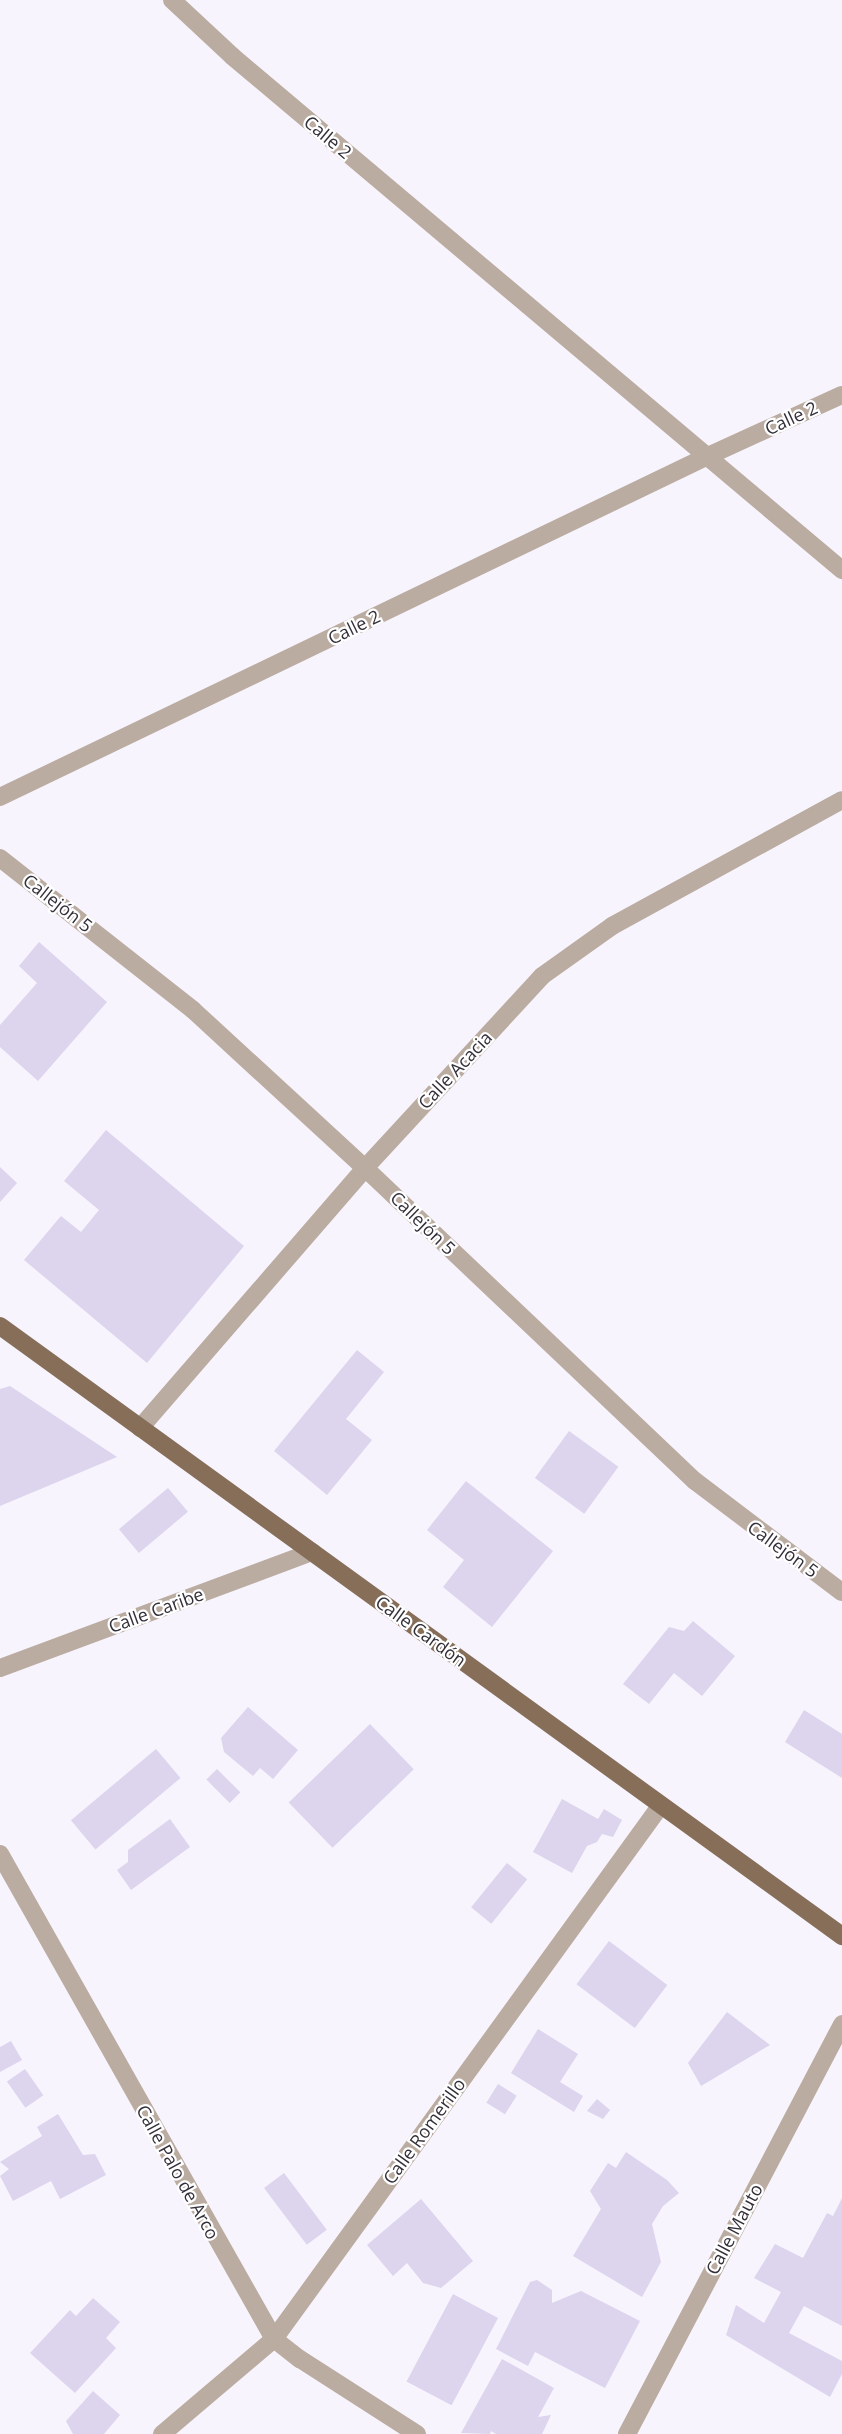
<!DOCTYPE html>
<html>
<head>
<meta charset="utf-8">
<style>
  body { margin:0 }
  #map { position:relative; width:842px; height:2434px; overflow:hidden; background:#f7f4fe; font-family:"Open Sans",sans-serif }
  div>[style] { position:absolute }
  .building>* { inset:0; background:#ddd4ed; transform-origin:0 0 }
  .minor>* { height:18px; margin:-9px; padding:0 9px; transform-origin:9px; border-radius:9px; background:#baaca0 }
  .major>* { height:18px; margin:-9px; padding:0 9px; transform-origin:9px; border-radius:9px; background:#866e59 }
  span { translate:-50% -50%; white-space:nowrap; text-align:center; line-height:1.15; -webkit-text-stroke:4.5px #fff; paint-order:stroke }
  .street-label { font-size:18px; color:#34303a }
</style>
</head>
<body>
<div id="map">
  <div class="building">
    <i style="clip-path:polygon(39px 942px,107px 1002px,38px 1081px,0 1047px,0 1025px,37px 983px,19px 966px)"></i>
    <i style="clip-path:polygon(106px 1130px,244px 1246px,147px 1363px,24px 1260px,61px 1216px,81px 1232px,99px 1210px,64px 1181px)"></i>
    <i style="clip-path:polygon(0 1167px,17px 1183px,0 1202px)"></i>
    <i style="clip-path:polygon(357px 1350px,384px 1372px,346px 1419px,372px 1440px,327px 1495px,274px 1451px)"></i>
    <i style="clip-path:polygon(10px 1386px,117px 1457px,0 1506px,0 1389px)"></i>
    <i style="left:569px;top:1431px;width:61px;height:58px;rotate:36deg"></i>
    <i style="clip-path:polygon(466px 1481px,553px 1551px,492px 1627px,443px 1587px,464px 1560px,427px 1530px)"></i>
    <i style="left:168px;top:1488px;width:31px;height:64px;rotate:50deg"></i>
    <i style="clip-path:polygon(693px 1621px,735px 1656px,702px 1696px,674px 1673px,649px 1704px,623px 1684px,669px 1627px,684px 1631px)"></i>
    <i style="clip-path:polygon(248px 1707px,298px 1750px,273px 1779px,260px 1768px,253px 1776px,224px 1752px,221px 1738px)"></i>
    <i style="clip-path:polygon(804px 1710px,842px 1734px,842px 1778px,785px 1742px)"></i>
    <i style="left:370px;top:1724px;width:63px;height:113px;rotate:46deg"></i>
    <i style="left:156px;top:1749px;width:38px;height:111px;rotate:50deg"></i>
    <i style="left:217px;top:1769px;width:33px;height:15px;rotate:45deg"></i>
    <i style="clip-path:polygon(562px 1799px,598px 1819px,604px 1809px,622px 1820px,613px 1837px,602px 1834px,597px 1842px,587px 1846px,572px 1873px,533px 1852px)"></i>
    <i style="clip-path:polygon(170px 1819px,190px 1847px,131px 1890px,117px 1870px,128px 1862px,128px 1850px)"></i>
    <i style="left:507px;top:1863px;width:26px;height:57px;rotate:39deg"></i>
    <i style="left:609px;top:1941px;width:73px;height:54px;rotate:37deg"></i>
    <i style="clip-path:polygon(727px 2012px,770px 2045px,701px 2086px,688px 2063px)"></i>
    <i style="clip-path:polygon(538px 2029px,578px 2054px,560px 2082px,583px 2096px,574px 2112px,511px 2073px)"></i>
    <i style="clip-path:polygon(11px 2041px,22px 2060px,0 2072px,0 2047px)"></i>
    <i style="left:25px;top:2069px;width:32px;height:22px;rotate:55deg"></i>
    <i style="left:498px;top:2084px;width:22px;height:22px;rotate:32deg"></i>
    <i style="clip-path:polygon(597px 2099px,610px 2110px,603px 2119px,587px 2111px)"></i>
    <i style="clip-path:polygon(58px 2114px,83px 2155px,95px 2154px,106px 2175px,60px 2199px,51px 2181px,13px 2201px,0 2176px,9px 2169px,0 2162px,42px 2136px,37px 2127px)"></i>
    <i style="clip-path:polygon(626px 2152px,667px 2180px,679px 2193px,663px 2206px,652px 2224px,661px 2262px,642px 2297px,573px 2256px,601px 2209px,590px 2191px,608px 2163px,616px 2168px)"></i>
    <i style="left:284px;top:2173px;width:71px;height:25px;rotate:53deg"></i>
    <i style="clip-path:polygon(842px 2198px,842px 2326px,804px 2306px,789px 2333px,842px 2361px,842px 2374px,830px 2397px,726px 2335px,736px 2305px,764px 2323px,781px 2292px,754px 2278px,775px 2244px,803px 2258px,827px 2213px,833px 2216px)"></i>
    <i style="clip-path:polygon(421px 2199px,473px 2261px,441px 2288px,423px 2283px,407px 2263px,393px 2276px,367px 2245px)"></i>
    <i style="clip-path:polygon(537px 2280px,552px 2290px,552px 2303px,581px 2291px,640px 2321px,605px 2388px,535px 2352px,528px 2366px,496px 2349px,530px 2282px)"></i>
    <i style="left:453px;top:2294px;width:51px;height:99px;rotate:28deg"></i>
    <i style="clip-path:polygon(93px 2298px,120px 2322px,106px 2338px,116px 2348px,75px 2393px,30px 2353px,70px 2310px,76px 2316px)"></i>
    <i style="clip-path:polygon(502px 2359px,554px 2388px,538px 2417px,551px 2415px,542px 2434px,496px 2434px,491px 2431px,490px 2434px,461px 2433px)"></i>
    <i style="clip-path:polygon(93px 2391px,120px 2415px,104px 2434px,73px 2434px,66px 2421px)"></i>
  </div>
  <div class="minor">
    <i style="left:172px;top:0;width:82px;rotate:43deg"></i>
    <i style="left:232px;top:56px;width:798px;rotate:40.12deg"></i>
    <i style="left:0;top:797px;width:786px;rotate:-25.72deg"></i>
    <i style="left:708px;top:456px;width:147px;rotate:-24.5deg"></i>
    <i style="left:0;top:858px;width:246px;rotate:38.2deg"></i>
    <i style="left:193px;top:1010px;width:234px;rotate:42.6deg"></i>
    <i style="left:365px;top:1168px;width:455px;rotate:43.5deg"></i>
    <i style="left:695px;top:1481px;width:184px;rotate:37.1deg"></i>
    <i style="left:140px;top:1428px;width:344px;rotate:-49.1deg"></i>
    <i style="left:365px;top:1168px;width:261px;rotate:-47.3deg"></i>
    <i style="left:542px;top:976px;width:86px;rotate:-35.5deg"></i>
    <i style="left:612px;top:926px;width:262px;rotate:-28.7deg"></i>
    <i style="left:0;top:1668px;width:333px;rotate:-20.4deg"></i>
    <i style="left:0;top:1854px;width:557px;rotate:60.54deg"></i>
    <i style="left:274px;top:2339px;width:33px;rotate:38deg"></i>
    <i style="left:300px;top:2359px;width:139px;rotate:32.7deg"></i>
    <i style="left:162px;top:2434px;width:147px;rotate:-40.3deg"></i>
    <i style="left:274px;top:2339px;width:659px;rotate:-54.07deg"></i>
    <i style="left:627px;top:2434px;width:463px;rotate:-62.3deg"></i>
  </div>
  <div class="major">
    <i style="left:0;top:1326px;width:1040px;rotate:35.92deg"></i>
  </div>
  <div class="street-label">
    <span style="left:328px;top:137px;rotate:40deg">Calle 2</span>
    <span style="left:791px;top:418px;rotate:-25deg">Calle 2</span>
    <span style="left:354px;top:627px;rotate:-26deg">Calle 2</span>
    <span style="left:58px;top:903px;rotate:38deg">Callejón 5</span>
    <span style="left:455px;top:1070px;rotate:-47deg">Calle Acacia</span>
    <span style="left:423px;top:1223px;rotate:44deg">Callejón 5</span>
    <span style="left:783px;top:1549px;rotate:36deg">Callejón 5</span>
    <span style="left:156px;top:1610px;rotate:-20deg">Calle Caribe</span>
    <span style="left:421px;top:1631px;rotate:36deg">Calle Cardón</span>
    <span style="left:424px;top:2131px;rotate:-54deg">Calle Romerillo</span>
    <span style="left:178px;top:2172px;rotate:61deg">Calle Palo de Arco</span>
    <span style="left:734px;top:2229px;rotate:-62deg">Calle Mauto</span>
  </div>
</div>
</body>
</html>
